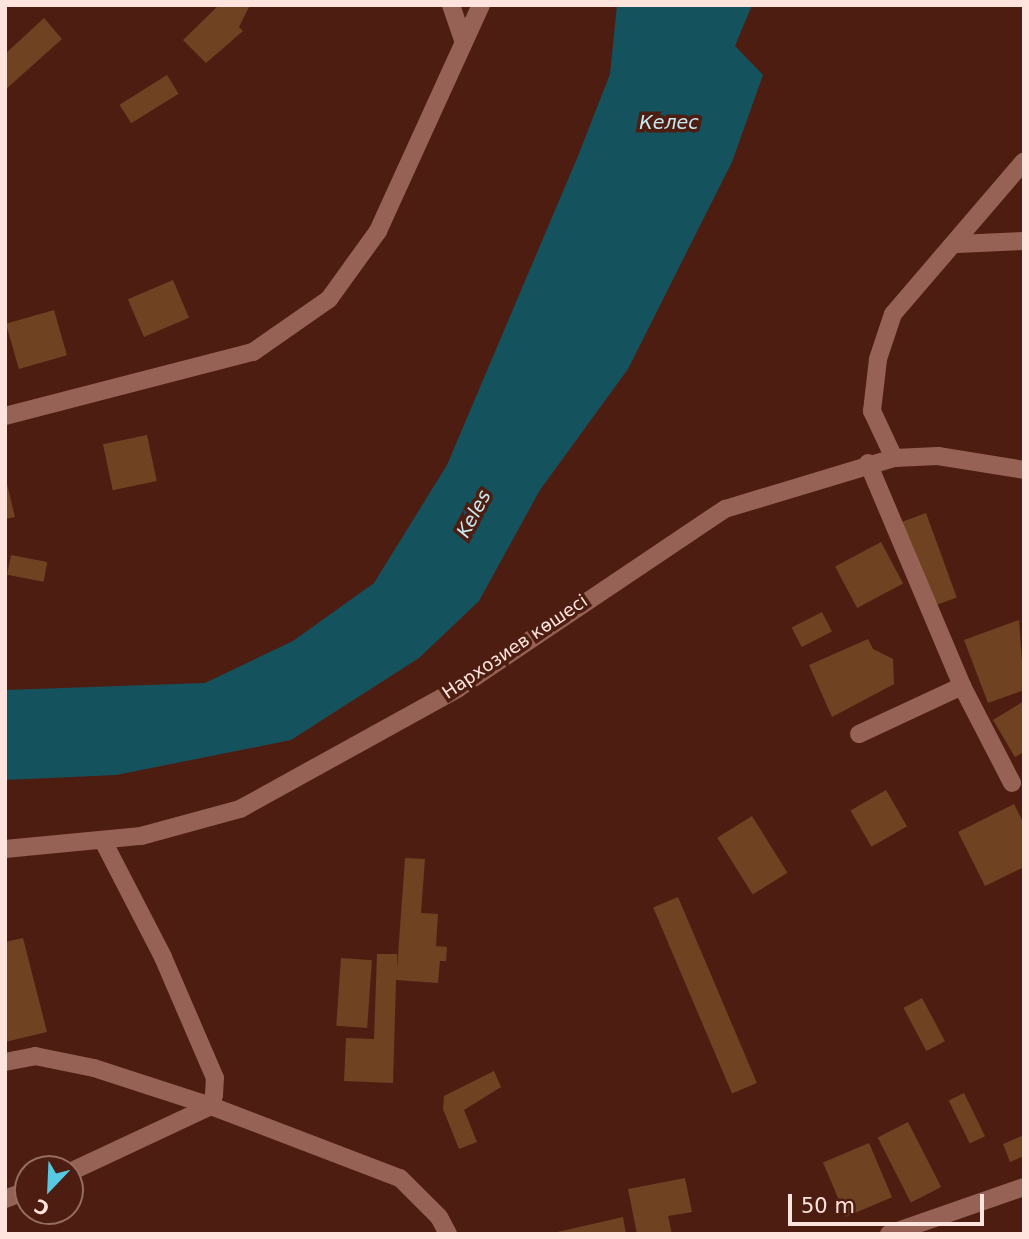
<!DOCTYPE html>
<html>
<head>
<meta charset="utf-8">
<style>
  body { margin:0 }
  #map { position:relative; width:1029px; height:1239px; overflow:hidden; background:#4e1d11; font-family:"DejaVu Sans",sans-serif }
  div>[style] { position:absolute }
  .water>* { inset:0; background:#14525e }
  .building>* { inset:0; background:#6f4222; transform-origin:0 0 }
  .minor>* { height:18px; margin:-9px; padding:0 9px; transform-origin:9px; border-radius:9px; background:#966255 }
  span { translate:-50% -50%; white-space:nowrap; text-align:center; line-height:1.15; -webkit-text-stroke:7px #4e1d11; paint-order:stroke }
  .street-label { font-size:18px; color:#ffe4dd }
  .water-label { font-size:19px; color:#c8eaf3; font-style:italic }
  .frame { position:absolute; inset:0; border:7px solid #ffe4dd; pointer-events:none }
  .north { position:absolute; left:14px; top:1155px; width:70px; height:70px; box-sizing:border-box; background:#4e1d11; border:2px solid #956d63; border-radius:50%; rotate:203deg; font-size:19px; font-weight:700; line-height:28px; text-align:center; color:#ffe4dd }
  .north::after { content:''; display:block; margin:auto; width:24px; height:32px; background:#57c9e2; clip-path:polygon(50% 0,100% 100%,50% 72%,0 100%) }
  .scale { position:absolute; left:788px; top:1194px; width:196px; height:32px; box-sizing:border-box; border:4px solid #ffe4dd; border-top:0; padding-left:9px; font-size:21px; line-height:24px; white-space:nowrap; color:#ffe4dd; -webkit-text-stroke:5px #4e1d11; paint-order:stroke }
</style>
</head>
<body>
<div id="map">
  <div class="water">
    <i style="clip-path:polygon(617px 5px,752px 5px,735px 46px,763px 75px,732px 162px,628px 369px,540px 490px,479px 601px,419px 658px,291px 740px,116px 775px,5px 780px,5px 690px,205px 683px,293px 641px,374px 583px,447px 465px,578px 156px,610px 74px)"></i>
  </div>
  <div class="building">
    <i style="clip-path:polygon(219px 5px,250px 5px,239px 27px,243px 31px,206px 63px,183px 40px)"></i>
    <i style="clip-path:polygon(44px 18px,62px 39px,5px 90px,5px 54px)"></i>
    <i style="left:167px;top:75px;width:22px;height:56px;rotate:58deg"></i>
    <i style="left:173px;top:280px;width:41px;height:49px;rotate:67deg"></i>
    <i style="left:54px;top:310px;width:47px;height:50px;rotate:74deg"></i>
    <i style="left:147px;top:435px;width:47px;height:45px;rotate:78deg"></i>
    <i style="clip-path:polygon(5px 476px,15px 517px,5px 519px)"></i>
    <i style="left:926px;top:513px;width:90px;height:26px;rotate:70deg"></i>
    <i style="left:881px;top:542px;width:47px;height:52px;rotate:62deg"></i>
    <i style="left:11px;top:555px;width:37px;height:20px;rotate:11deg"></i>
    <i style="left:822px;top:612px;width:22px;height:34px;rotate:63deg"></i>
    <i style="clip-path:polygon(1019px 620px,1024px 690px,988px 703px,964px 640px)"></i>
    <i style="clip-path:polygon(868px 639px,873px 649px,893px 659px,894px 684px,832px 717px,809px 665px)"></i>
    <i style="clip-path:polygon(1024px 701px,1024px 752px,1015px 757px,993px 720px)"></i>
    <i style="left:886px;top:790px;width:42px;height:41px;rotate:60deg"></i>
    <i style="clip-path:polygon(1014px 804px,1024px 824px,1024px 867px,985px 886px,958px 832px)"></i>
    <i style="left:752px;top:816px;width:67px;height:41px;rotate:58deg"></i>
    <i style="clip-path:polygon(405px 858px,425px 859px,421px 913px,438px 914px,436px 946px,447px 947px,446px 961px,440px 961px,438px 983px,396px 980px,393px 1083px,344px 1081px,346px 1038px,374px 1039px,377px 954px,397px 954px,397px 969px)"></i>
    <i style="left:678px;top:897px;width:202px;height:27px;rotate:67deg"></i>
    <i style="clip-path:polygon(23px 938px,47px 1032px,5px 1042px,5px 942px)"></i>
    <i style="left:341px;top:958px;width:31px;height:68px;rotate:4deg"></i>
    <i style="left:922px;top:998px;width:49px;height:21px;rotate:62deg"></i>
    <i style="clip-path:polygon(494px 1071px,501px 1087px,464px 1110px,477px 1142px,459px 1149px,443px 1109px,444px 1096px)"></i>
    <i style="left:964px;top:1093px;width:48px;height:17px;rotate:64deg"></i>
    <i style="left:908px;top:1122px;width:73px;height:34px;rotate:63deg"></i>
    <i style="clip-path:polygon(1024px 1135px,1024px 1156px,1010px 1162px,1003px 1144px)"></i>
    <i style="left:869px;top:1143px;width:59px;height:50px;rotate:67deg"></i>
    <i style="clip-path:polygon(685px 1178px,692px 1212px,668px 1216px,672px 1234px,637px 1234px,628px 1189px)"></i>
    <i style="clip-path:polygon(623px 1217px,626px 1234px,553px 1234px,553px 1233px)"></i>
  </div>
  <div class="minor">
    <i style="left:451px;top:5px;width:39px;rotate:71deg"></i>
    <i style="left:957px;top:244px;width:67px;rotate:-2.6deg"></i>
    <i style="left:5px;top:416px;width:256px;rotate:-14.5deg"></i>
    <i style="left:253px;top:352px;width:93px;rotate:-34.9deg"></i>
    <i style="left:329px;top:299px;width:84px;rotate:-54.2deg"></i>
    <i style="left:378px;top:231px;width:248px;rotate:-65.5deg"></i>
    <i style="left:894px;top:458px;width:52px;rotate:-115.1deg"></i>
    <i style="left:872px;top:411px;width:52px;rotate:-83.4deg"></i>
    <i style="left:878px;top:359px;width:47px;rotate:-71.6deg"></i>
    <i style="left:893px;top:314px;width:201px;rotate:-49.4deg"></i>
    <i style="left:868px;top:463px;width:242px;rotate:67.1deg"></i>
    <i style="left:962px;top:686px;width:109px;rotate:62.7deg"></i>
    <i style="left:859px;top:734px;width:114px;rotate:-25deg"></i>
    <i style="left:5px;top:849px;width:137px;rotate:-5.5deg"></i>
    <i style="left:141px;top:836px;width:103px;rotate:-15.3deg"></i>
    <i style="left:240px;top:809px;width:248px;rotate:-28.9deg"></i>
    <i style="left:457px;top:689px;width:323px;rotate:-33.9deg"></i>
    <i style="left:725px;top:509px;width:177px;rotate:-16.8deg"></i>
    <i style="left:894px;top:458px;width:44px;rotate:-2.6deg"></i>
    <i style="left:938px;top:456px;width:87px;rotate:9.2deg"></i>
    <i style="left:5px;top:1062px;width:31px;rotate:-11deg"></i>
    <i style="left:35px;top:1056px;width:60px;rotate:11.5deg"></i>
    <i style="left:94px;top:1068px;width:123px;rotate:18deg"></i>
    <i style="left:211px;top:1106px;width:202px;rotate:20.9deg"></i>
    <i style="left:400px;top:1178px;width:55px;rotate:45deg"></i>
    <i style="left:439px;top:1217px;width:19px;rotate:62deg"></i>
    <i style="left:70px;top:1172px;width:156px;rotate:-25.1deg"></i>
    <i style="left:211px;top:1106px;width:11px;rotate:-75deg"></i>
    <i style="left:214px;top:1095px;width:17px;rotate:-87deg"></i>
    <i style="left:215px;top:1078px;width:132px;rotate:-113.3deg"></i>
    <i style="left:163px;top:957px;width:131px;rotate:-117.3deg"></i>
    <i style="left:5px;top:1199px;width:25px;rotate:-21deg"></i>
    <i style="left:889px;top:1234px;width:143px;rotate:-19.2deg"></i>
  </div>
  <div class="street-label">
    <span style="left:515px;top:647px;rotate:-34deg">Нархозиев көшесі</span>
  </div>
  <div class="water-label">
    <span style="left:669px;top:123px">Келес</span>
    <span style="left:474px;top:514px;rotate:-62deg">Keles</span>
  </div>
  <div class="frame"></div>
  <div class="north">С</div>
  <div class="scale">50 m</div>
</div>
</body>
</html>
